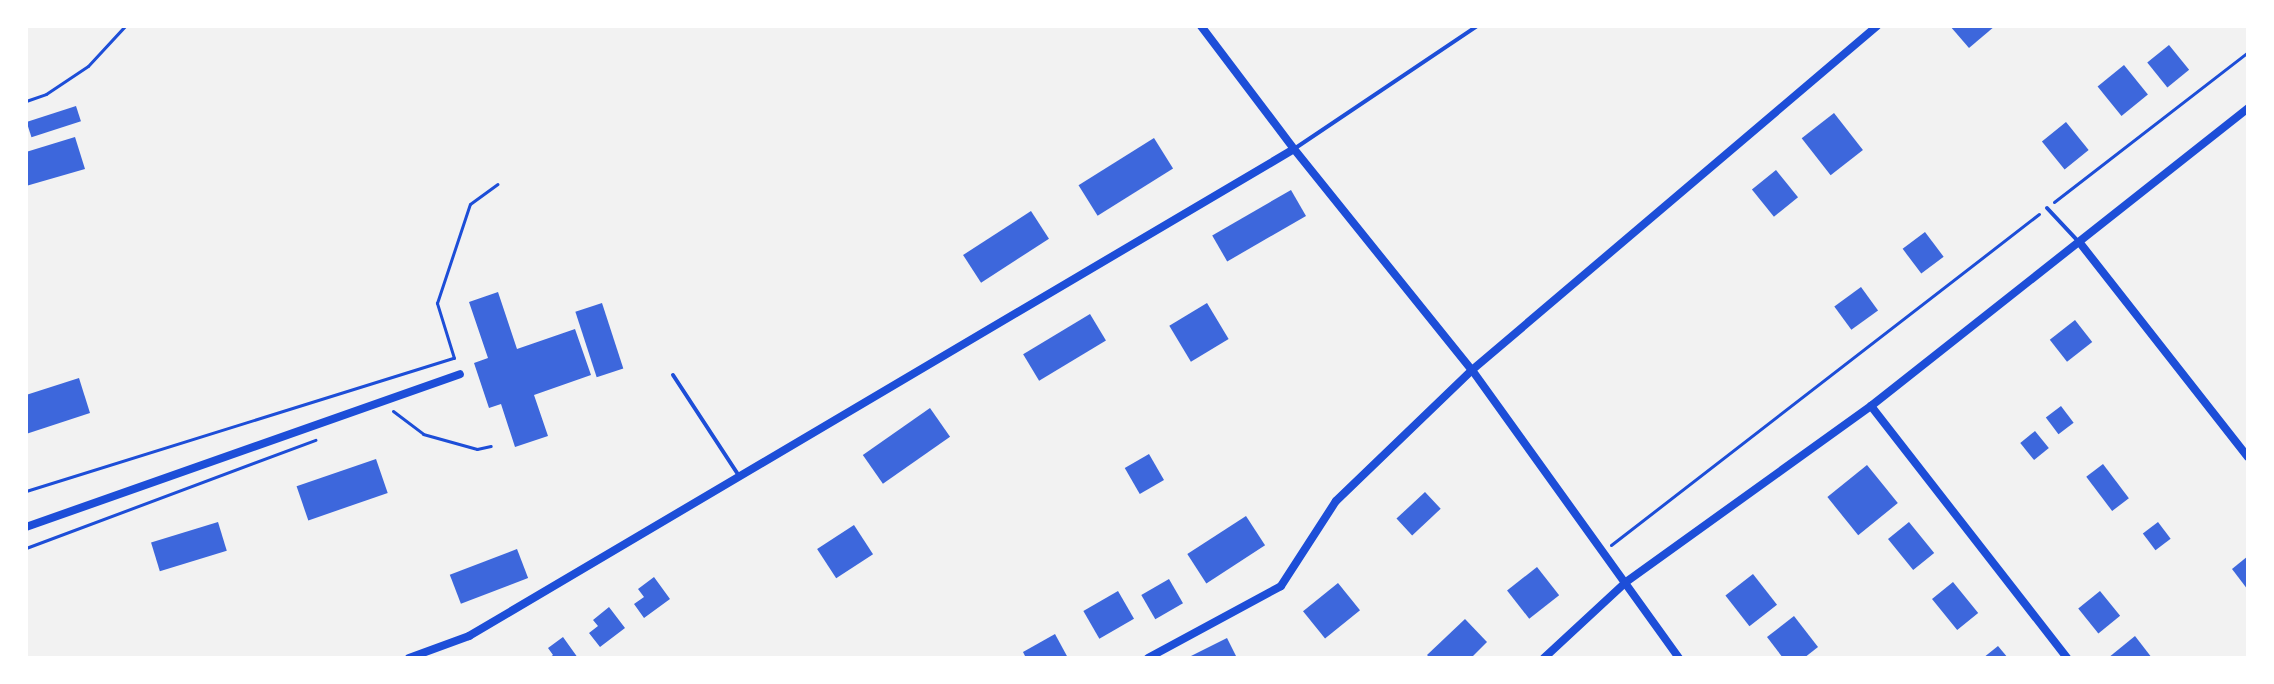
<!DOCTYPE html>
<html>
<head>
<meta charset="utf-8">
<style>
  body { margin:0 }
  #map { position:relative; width:2274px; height:684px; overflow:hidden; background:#f2f2f2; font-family:Barlow,sans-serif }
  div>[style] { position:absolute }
  .building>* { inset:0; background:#3d67dc; transform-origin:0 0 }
  .path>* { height:3px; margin:-1.5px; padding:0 1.5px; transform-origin:1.5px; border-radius:1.5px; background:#1d4ed8 }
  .service>* { height:4px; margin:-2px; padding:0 2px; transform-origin:2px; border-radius:2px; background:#1d4ed8 }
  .minor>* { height:8px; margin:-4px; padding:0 4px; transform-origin:4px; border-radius:4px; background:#1d4ed8 }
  span { translate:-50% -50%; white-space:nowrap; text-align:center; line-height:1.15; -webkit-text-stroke:6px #fff; paint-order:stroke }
  .frame { position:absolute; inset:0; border:28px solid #fff; pointer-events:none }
</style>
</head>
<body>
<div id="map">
  <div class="building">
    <i style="clip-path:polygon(1950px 26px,1995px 26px,1969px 48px)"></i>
    <i style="left:2169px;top:45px;width:32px;height:28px;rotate:51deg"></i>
    <i style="left:2124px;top:65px;width:38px;height:34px;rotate:51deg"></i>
    <i style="left:76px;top:106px;width:16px;height:52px;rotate:72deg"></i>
    <i style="left:1834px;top:113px;width:47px;height:41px;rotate:52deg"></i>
    <i style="left:2066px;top:122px;width:36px;height:31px;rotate:51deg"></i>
    <i style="clip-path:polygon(75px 137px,85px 169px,26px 186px,26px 152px)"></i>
    <i style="left:1154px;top:138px;width:36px;height:89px;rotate:58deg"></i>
    <i style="left:1776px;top:170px;width:35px;height:31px;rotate:51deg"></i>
    <i style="left:1291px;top:190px;width:30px;height:91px;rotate:60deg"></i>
    <i style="left:1031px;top:211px;width:33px;height:81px;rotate:57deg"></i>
    <i style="left:1925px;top:232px;width:31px;height:28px;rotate:53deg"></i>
    <i style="left:1861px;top:287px;width:29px;height:33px;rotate:54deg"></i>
    <i style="clip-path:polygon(498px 292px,517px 349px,575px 329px,591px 375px,534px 395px,548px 436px,515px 447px,501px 404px,489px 408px,474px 363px,488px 358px,469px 302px)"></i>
    <i style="left:602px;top:303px;width:69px;height:28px;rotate:72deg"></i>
    <i style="left:1207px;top:303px;width:42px;height:44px;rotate:59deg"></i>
    <i style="left:1090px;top:314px;width:31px;height:78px;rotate:59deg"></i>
    <i style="left:2075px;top:320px;width:28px;height:32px;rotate:52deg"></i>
    <i style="clip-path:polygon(79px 378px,90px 413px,26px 434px,26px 395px)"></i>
    <i style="left:2061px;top:406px;width:21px;height:19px;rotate:53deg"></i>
    <i style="left:930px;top:408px;width:35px;height:82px;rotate:55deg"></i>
    <i style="left:2035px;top:431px;width:22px;height:19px;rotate:51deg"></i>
    <i style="left:1149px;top:454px;width:30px;height:28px;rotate:60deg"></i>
    <i style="left:376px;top:459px;width:36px;height:84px;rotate:71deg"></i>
    <i style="left:2103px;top:464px;width:43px;height:21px;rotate:53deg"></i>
    <i style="left:1867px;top:465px;width:49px;height:51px;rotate:51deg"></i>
    <i style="left:1425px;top:492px;width:23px;height:39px;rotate:47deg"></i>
    <i style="left:1246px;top:516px;width:35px;height:70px;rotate:57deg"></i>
    <i style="left:218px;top:522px;width:30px;height:70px;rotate:73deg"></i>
    <i style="left:1909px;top:522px;width:40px;height:27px;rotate:51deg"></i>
    <i style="left:2158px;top:522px;width:21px;height:19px;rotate:53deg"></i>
    <i style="left:854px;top:525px;width:35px;height:44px;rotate:57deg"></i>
    <i style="left:517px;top:549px;width:31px;height:72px;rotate:69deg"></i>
    <i style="clip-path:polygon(2248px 556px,2248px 590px,2232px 569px)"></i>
    <i style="left:1537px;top:567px;width:36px;height:38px;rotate:52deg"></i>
    <i style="left:1753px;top:574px;width:39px;height:35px;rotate:52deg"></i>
    <i style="clip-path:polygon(654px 577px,670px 599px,644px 618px,634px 604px,644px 597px,638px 589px)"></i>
    <i style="left:1169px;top:579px;width:28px;height:32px;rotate:60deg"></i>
    <i style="left:1953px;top:582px;width:40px;height:27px;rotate:51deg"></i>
    <i style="left:1338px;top:583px;width:35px;height:45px;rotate:51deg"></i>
    <i style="left:1118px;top:591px;width:32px;height:40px;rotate:60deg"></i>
    <i style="left:2100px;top:591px;width:32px;height:28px;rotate:51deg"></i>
    <i style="clip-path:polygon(609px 607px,625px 628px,600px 647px,589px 633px,598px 626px,593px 620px)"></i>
    <i style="clip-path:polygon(1794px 616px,1818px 647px,1804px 658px,1783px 658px,1767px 637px)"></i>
    <i style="clip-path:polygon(1465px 619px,1487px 642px,1471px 658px,1430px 658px,1427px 655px)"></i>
    <i style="clip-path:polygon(1055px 634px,1068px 658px,1026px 658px,1023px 652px)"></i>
    <i style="clip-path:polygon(2135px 636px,2152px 658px,2108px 658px)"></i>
    <i style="clip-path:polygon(563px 637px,578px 658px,549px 658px,553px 655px,548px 648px)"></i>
    <i style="clip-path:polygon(1227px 638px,1237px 658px,1187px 658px)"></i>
    <i style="clip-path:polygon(1998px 646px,2008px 658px,1983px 658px)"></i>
  </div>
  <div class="path">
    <i style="left:26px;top:101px;width:21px;rotate:-19deg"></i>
    <i style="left:46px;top:94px;width:50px;rotate:-33.7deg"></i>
    <i style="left:88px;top:66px;width:54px;rotate:-47.2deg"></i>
    <i style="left:2054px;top:202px;width:245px;rotate:-37.7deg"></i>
    <i style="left:393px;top:411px;width:38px;rotate:37deg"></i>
    <i style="left:423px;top:434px;width:56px;rotate:15.5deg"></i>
    <i style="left:477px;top:449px;width:14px;rotate:-12deg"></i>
    <i style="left:26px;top:491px;width:448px;rotate:-17.3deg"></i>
    <i style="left:454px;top:358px;width:58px;rotate:-107.2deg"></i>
    <i style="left:437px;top:303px;width:104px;rotate:-71.6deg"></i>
    <i style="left:470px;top:204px;width:34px;rotate:-36deg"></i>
    <i style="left:1611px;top:545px;width:541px;rotate:-37.72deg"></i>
    <i style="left:26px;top:548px;width:309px;rotate:-20.5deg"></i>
  </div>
  <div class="service">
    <i style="left:1294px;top:149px;width:220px;rotate:-33.9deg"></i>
    <i style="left:2047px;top:208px;width:45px;rotate:46.8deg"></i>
    <i style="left:673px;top:375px;width:121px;rotate:56.8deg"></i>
  </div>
  <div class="minor">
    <i style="left:1201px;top:26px;width:154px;rotate:52.9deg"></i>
    <i style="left:1294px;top:149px;width:284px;rotate:51.2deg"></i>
    <i style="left:1472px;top:370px;width:355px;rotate:54.3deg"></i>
    <i style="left:2080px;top:243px;width:272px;rotate:51.9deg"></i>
    <i style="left:1871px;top:406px;width:319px;rotate:52.1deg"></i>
    <i style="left:26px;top:527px;width:460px;rotate:-19.4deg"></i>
    <i style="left:409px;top:658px;width:64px;rotate:-20.1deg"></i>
    <i style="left:469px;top:636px;width:958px;rotate:-30.55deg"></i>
    <i style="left:1148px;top:658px;width:151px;rotate:-28.4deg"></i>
    <i style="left:1281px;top:586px;width:101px;rotate:-57.1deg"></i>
    <i style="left:1336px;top:501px;width:189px;rotate:-43.9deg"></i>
    <i style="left:1472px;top:370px;width:531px;rotate:-40.34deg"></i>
    <i style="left:1544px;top:658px;width:112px;rotate:-42.8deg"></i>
    <i style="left:1626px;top:582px;width:302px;rotate:-35.7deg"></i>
    <i style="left:1871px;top:406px;width:481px;rotate:-38.3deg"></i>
  </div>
  <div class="frame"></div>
</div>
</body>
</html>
